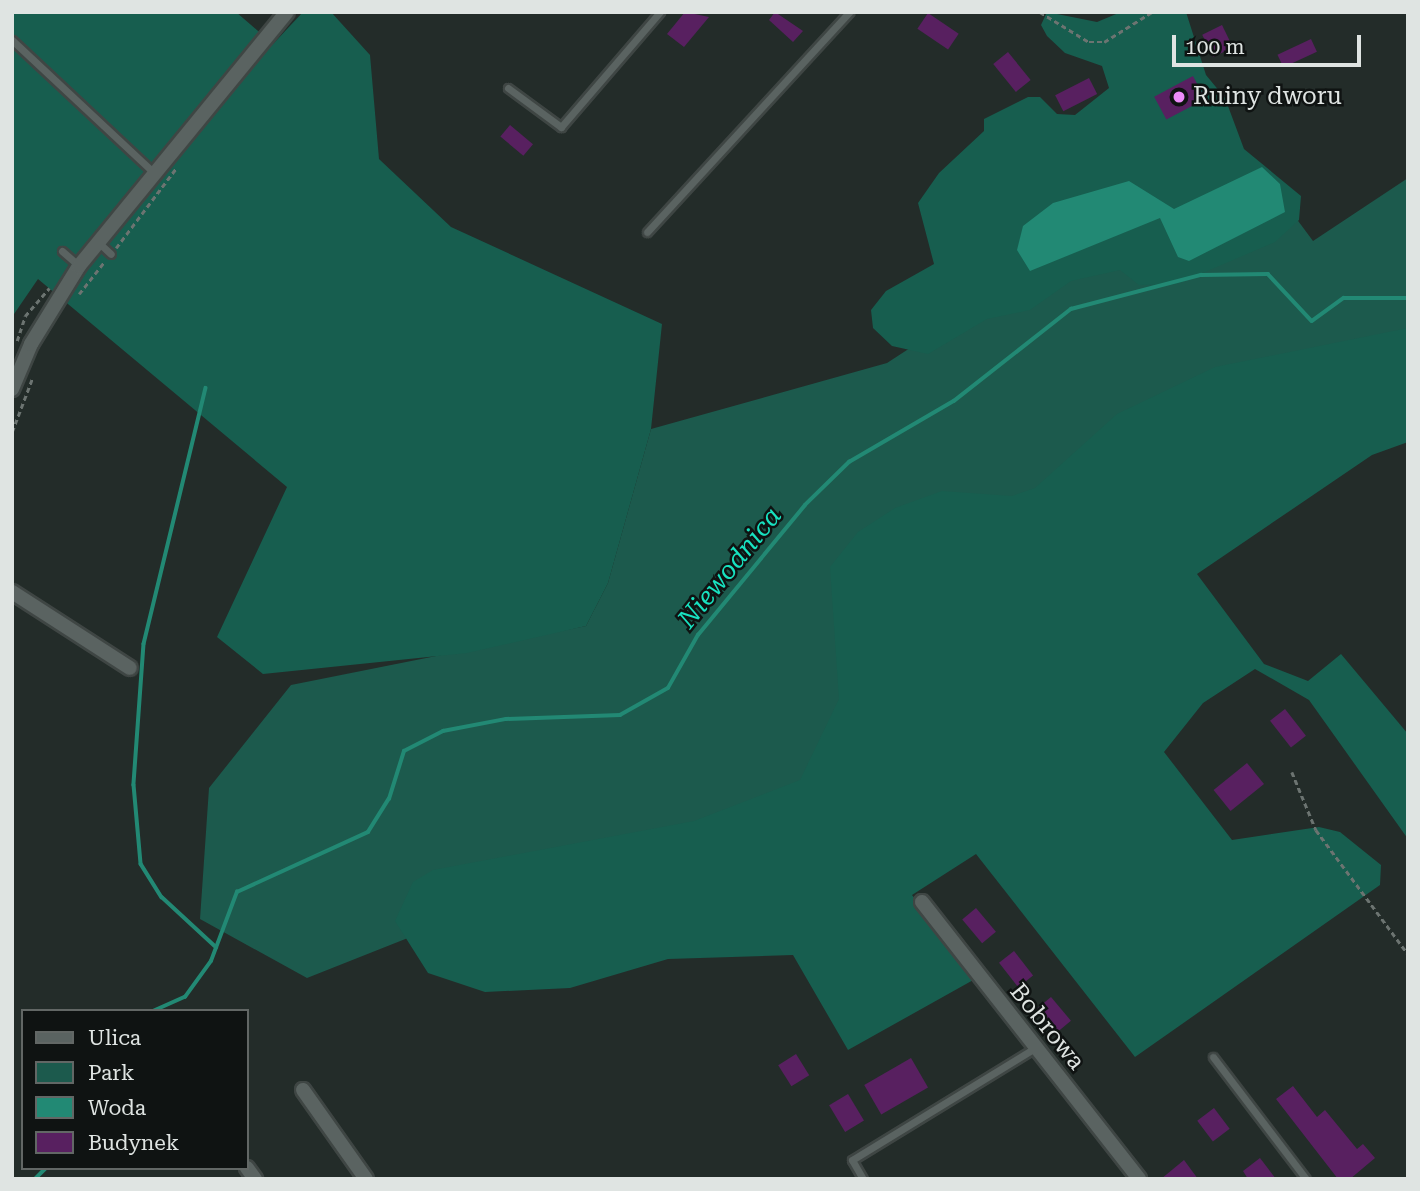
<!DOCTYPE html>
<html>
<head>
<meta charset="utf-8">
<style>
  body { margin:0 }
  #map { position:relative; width:1420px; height:1191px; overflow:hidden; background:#232c29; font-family:"Roboto Serif",serif }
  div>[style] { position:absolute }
  .green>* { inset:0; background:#1c5a4d }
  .forest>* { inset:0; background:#175e4f }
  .water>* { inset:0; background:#228974 }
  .stream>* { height:3.5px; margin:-1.75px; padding:0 1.75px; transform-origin:1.75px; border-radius:1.75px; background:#228974 }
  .building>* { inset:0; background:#582060; transform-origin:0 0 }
  .path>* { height:2.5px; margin-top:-1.25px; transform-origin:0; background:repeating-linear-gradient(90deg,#6c7471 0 5px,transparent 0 8.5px) }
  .roads { filter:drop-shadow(2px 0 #3f4644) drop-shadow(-2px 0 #3f4644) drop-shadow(0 2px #3f4644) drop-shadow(0 -2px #3f4644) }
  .service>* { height:7px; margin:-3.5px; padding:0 3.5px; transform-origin:3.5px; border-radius:3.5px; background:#5a6361 }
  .minor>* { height:14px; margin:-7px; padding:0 7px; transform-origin:7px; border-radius:7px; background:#5a6361 }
  .dots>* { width:19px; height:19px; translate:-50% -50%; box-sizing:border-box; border:4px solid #0f1312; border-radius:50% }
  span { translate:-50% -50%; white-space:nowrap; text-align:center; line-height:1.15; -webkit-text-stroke:5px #0f1312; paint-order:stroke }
  .poi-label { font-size:24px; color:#dfe4e2 }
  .left { translate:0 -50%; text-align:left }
  .street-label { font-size:24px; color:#dfe4e2 }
  .water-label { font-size:26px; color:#18e2c0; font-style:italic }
  .frame { position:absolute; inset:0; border:14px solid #dfe4e2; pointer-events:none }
  .legend { position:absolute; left:21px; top:1009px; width:228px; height:161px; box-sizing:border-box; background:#0f1312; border:2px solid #626765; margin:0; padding:9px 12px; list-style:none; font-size:21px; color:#dfe4e2 }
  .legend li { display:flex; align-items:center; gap:14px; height:35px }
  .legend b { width:35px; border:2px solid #626765 }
  .scale { position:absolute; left:1172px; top:35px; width:189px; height:32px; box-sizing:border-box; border:4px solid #dfe4e2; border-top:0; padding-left:9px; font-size:21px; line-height:24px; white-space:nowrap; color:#dfe4e2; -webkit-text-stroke:5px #0f1312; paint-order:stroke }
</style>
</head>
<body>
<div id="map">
  <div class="green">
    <i style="clip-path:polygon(1264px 175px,1313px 241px,1408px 178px,1408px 401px,770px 866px,529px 890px,307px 978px,200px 919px,209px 788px,291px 685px,586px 626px,608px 583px,651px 429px,887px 363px,990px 296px)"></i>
  </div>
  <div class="forest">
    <i style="clip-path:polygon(12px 12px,236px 12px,273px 44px,303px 12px,331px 12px,370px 55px,379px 159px,451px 227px,662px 324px,651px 429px,608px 583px,586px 626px,467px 653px,263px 674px,217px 637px,287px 487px,38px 279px,12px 317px)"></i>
    <i style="clip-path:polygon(1047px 12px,1097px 22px,1121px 12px,1186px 12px,1206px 75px,1225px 98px,1244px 149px,1301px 196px,1299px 220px,1275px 242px,1177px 284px,1139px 285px,1120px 270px,1071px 281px,1030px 310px,987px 319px,928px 354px,892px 346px,873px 328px,871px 310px,886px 291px,934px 264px,918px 203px,939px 173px,984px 131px,984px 119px,1028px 97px,1040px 97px,1057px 114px,1075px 115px,1109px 88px,1102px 66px,1065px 53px,1047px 36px,1041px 25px)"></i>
    <i style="clip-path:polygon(1408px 328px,1408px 442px,1372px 455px,1197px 574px,1264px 664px,1308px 681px,1341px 654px,1408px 734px,1408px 839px,1309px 700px,1255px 669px,1203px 703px,1164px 752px,1232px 840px,1319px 827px,1340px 832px,1381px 865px,1380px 885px,1135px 1057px,976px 854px,912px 895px,975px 979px,848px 1050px,793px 955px,668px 959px,570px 988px,485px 992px,428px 973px,395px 921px,413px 882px,433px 870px,694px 821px,800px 780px,839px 699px,830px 567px,858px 532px,895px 508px,942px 491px,1012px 496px,1035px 488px,1117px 414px,1215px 367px)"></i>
  </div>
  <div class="water">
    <i style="clip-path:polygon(1262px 167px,1280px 184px,1285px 212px,1189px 261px,1178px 257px,1160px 218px,1030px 271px,1017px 250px,1023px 226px,1053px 203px,1129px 181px,1174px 209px)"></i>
  </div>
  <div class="stream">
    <i style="left:206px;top:388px;width:263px;rotate:103.6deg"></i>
    <i style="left:144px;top:644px;width:141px;rotate:94.1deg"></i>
    <i style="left:134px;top:785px;width:79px;rotate:84.9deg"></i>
    <i style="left:141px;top:864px;width:39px;rotate:58deg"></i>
    <i style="left:162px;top:897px;width:74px;rotate:42.8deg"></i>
    <i style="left:153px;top:1011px;width:35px;rotate:-24deg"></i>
    <i style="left:185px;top:997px;width:44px;rotate:-54.2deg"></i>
    <i style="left:211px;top:961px;width:74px;rotate:-69.4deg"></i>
    <i style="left:237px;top:892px;width:144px;rotate:-24.6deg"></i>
    <i style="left:368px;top:832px;width:39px;rotate:-58deg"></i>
    <i style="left:389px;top:799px;width:50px;rotate:-72.6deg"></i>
    <i style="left:404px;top:751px;width:44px;rotate:-27.1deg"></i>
    <i style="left:443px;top:731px;width:64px;rotate:-10.8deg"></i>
    <i style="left:506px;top:719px;width:114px;rotate:-2deg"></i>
    <i style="left:620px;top:715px;width:55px;rotate:-29.4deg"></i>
    <i style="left:668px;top:688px;width:61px;rotate:-60.5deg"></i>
    <i style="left:698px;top:635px;width:168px;rotate:-50.5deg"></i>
    <i style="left:805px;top:505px;width:62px;rotate:-44.3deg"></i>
    <i style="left:849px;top:462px;width:121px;rotate:-30.2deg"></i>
    <i style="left:954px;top:401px;width:149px;rotate:-38.2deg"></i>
    <i style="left:1071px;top:309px;width:134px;rotate:-14.7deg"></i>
    <i style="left:1201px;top:275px;width:67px;rotate:-0.9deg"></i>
    <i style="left:1268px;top:274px;width:64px;rotate:46.9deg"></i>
    <i style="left:1312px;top:321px;width:39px;rotate:-36deg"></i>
    <i style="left:1344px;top:298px;width:64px"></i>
    <i style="left:35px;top:1179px;width:16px;rotate:-45deg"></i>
  </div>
  <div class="building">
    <i style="clip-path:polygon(685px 12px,709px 17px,684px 47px,667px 34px)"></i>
    <i style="clip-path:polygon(775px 12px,803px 31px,793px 42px,769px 20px)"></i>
    <i style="left:928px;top:13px;width:37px;height:19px;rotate:34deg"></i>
    <i style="left:1222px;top:25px;width:25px;height:22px;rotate:64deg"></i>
    <i style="left:1311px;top:39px;width:14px;height:37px;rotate:65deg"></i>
    <i style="left:1008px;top:52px;width:36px;height:19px;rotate:51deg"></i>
    <i style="left:1193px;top:76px;width:26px;height:44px;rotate:62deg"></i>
    <i style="left:1089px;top:78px;width:18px;height:38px;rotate:63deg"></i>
    <i style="left:510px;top:125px;width:30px;height:15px;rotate:40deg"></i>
    <i style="left:1285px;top:709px;width:34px;height:19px;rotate:52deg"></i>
    <i style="left:1247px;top:763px;width:27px;height:43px;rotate:51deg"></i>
    <i style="left:976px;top:908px;width:31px;height:18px;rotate:50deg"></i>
    <i style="left:1014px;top:951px;width:31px;height:19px;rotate:52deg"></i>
    <i style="left:1051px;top:997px;width:31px;height:18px;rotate:50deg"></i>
    <i style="left:796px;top:1054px;width:25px;height:21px;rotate:58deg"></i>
    <i style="left:911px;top:1058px;width:34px;height:54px;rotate:60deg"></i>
    <i style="clip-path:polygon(1293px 1086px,1317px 1117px,1325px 1110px,1357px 1149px,1363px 1144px,1375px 1158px,1350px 1179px,1338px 1179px,1276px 1099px)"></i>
    <i style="left:848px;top:1094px;width:31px;height:22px;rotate:59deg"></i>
    <i style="left:1214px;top:1108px;width:26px;height:21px;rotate:53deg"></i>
    <i style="clip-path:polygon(1260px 1158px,1276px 1179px,1248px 1179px,1243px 1171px)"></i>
    <i style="clip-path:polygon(1184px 1160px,1198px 1179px,1161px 1179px)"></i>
  </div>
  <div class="path">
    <i style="left:1040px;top:12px;width:57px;rotate:31.5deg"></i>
    <i style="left:1089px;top:42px;width:15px"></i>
    <i style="left:1104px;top:42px;width:57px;rotate:-32deg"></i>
    <i style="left:116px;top:248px;width:101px;rotate:-53deg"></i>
    <i style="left:79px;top:294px;width:42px;rotate:-51.8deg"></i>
    <i style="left:17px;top:341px;width:26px;rotate:-72deg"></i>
    <i style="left:25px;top:316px;width:37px;rotate:-49deg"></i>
    <i style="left:12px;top:432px;width:57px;rotate:-69.3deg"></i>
    <i style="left:1292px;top:772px;width:63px;rotate:67.5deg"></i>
    <i style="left:1316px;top:830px;width:154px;rotate:53.4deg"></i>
  </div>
  <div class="roads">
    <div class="service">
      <i style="left:12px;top:40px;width:193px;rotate:43.1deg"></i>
      <i style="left:508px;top:88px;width:66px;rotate:36.3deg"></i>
      <i style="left:561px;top:127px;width:152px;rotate:-49.3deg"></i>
      <i style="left:647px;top:232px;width:299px;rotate:-47.4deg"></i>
      <i style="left:99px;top:243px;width:16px;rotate:43deg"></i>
      <i style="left:62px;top:251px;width:23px;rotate:41deg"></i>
      <i style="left:1213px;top:1057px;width:153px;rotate:52.7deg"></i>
      <i style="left:863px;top:1179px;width:22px;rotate:-120deg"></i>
      <i style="left:852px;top:1160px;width:215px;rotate:-31.5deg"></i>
    </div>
    <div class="minor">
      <i style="left:12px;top:389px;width:49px;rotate:-67.1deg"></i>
      <i style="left:31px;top:344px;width:92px;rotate:-58.4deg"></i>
      <i style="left:79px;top:266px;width:328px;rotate:-50.7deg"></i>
      <i style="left:12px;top:592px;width:140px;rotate:32.8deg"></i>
      <i style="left:922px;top:902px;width:352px;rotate:51.9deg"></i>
      <i style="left:303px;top:1090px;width:109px;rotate:54.7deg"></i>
      <i style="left:247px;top:1168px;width:14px;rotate:54deg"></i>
    </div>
  </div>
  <div class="dots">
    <i style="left:1179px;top:97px;background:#ed8cf9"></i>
  </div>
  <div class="poi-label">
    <span class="left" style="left:1193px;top:97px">Ruiny dworu</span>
  </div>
  <div class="street-label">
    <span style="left:1047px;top:1027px;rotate:51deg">Bobrowa</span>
  </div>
  <div class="water-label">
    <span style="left:730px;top:568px;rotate:-51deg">Niewodnica</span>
  </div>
  <div class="frame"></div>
  <ul class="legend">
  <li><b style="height:9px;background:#5a6361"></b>Ulica</li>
  <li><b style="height:19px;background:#1c5a4d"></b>Park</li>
  <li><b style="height:19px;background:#228974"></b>Woda</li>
  <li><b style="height:19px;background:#582060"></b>Budynek</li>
  </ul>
  <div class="scale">100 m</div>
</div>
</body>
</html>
